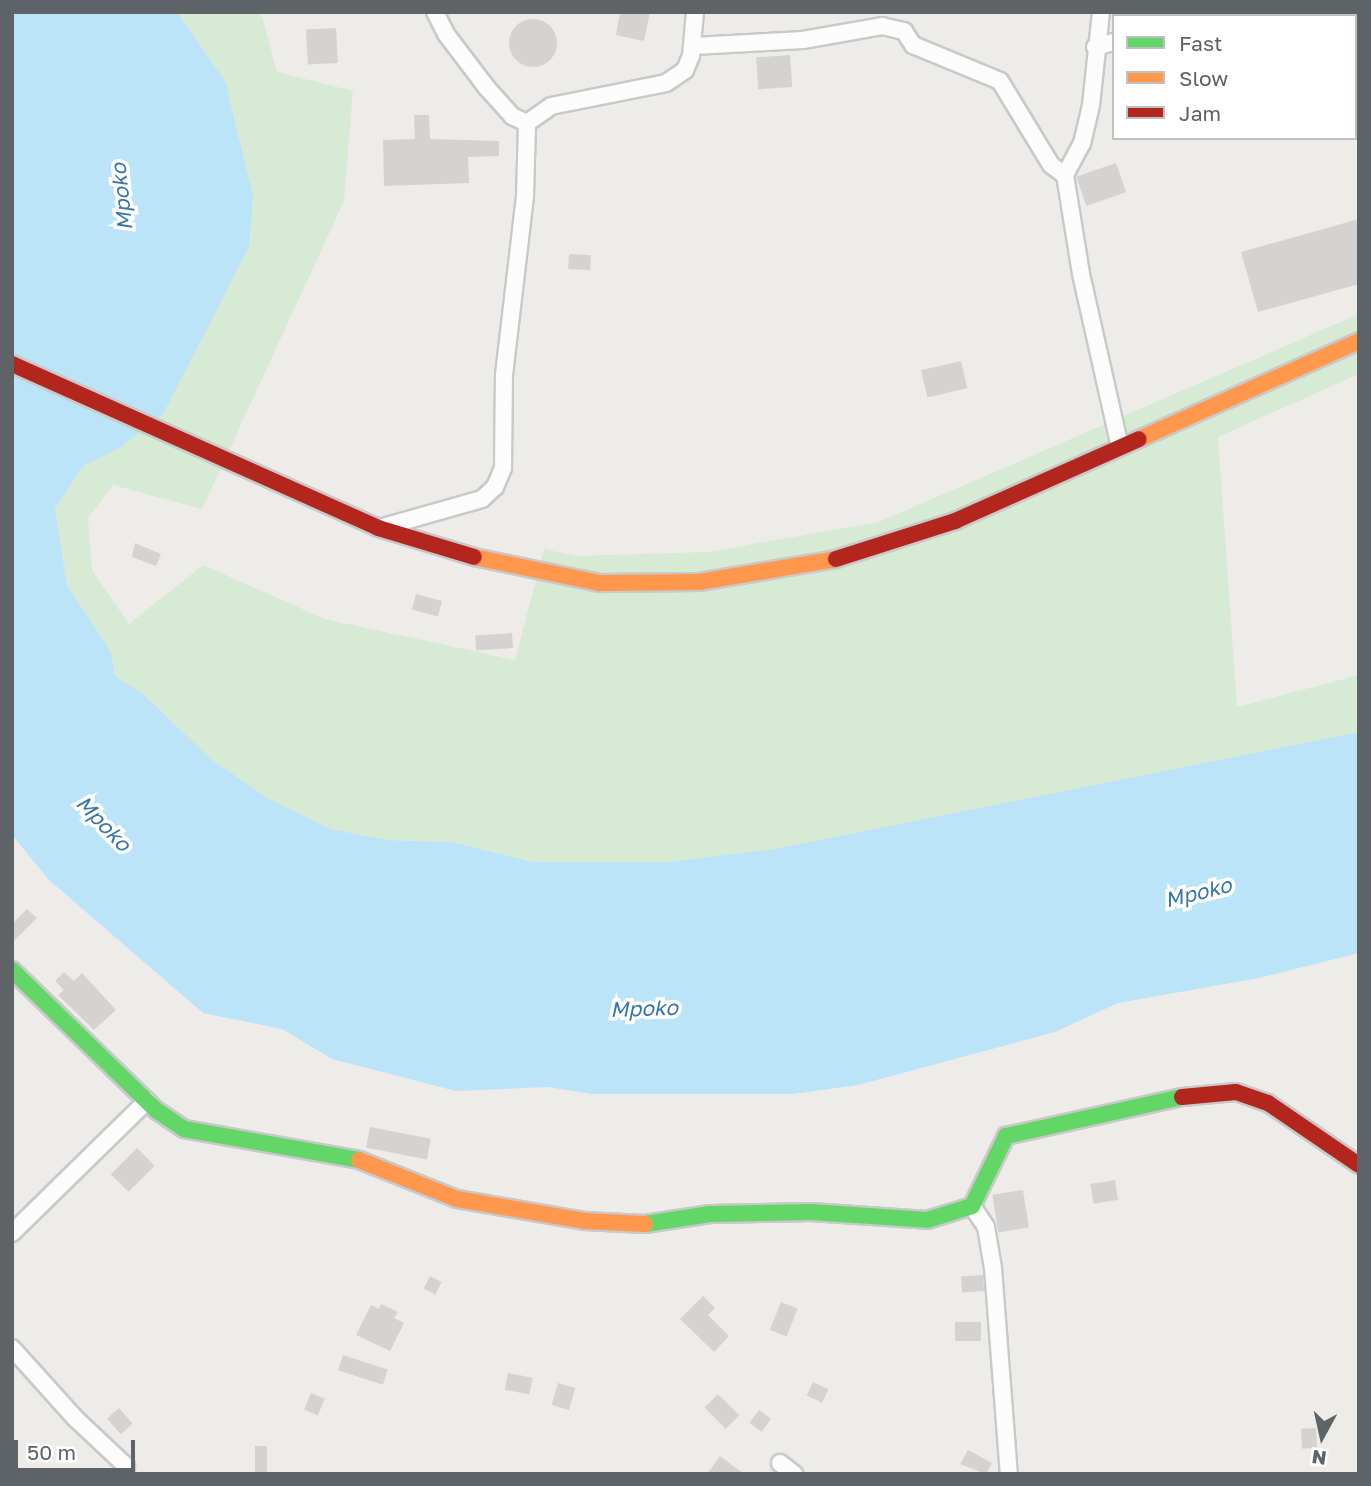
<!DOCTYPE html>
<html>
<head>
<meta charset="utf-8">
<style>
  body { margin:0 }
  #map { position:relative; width:1371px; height:1486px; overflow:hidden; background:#eeece9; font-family:"Golos Text",sans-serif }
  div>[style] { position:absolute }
  .green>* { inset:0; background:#d7ead3 }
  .water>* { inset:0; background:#bce4f8 }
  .building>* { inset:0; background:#d5d3d1; transform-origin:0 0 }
  .round { border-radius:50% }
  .roads { filter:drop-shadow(2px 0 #c9c9ca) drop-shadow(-2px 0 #c9c9ca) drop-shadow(0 2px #c9c9ca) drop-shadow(0 -2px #c9c9ca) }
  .street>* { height:16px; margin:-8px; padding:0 8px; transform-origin:8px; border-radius:8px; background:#fcfcfc }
  .fast>* { height:16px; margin:-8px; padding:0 8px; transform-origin:8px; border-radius:8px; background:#63d668 }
  .slow>* { height:16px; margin:-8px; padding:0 8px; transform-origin:8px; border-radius:8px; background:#ff974d }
  .jam>* { height:16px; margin:-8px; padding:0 8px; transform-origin:8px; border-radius:8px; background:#b3261e }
  span { translate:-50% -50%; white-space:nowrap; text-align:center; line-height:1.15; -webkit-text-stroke:7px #fff; paint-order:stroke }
  .water-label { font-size:21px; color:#3777a7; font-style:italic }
  .frame { position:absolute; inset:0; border:14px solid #5d6367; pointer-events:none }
  .legend { position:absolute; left:1112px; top:14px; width:245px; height:126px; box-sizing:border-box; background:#fff; border:2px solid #bec1c2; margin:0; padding:9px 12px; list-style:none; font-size:21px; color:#5d6367 }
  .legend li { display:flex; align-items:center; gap:14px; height:35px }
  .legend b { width:35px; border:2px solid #bec1c2 }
  .north { position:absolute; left:1287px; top:1402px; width:70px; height:70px; -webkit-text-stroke:5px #fff; paint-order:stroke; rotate:188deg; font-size:19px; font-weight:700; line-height:28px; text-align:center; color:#5d6367 }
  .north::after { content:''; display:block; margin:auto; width:24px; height:32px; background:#5d6367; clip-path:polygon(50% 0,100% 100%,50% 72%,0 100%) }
  .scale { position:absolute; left:14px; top:1440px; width:121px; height:32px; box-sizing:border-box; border:4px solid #5d6367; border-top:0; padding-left:9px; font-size:21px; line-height:24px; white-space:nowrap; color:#5d6367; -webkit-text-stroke:5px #fff; paint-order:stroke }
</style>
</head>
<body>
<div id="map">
  <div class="green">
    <i style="clip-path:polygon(177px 12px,261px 12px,277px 72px,353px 91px,344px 201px,202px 509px,113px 485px,88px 518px,92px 570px,129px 624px,203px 565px,325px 619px,515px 660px,544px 549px,576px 556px,707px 552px,879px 522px,1359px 314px,1359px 374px,1218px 437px,1237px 707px,1359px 675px,1359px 732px,775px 849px,669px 862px,535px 862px,450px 842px,388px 840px,331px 829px,269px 799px,211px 759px,143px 694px,115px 676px,111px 652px,67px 585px,55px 509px,83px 466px,121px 447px,221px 298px,249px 247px,225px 81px)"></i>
  </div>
  <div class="water">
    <i style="clip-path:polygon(12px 12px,177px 12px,225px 81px,253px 196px,249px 247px,163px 414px,121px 447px,83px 466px,55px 509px,67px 585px,111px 652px,115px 676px,143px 694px,211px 759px,269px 799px,331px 829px,388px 840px,450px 842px,535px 862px,669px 862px,775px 849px,1359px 732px,1359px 953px,1259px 978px,1118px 1003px,1055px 1032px,858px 1085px,793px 1094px,591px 1094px,548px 1087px,456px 1091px,332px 1059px,282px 1029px,203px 1013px,49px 880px,12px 835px)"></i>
  </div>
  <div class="building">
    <i style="clip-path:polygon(620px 12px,650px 12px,644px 41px,616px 35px)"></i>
    <i class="round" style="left:509px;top:19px;width:48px;height:48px"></i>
    <i style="left:336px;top:28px;width:35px;height:30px;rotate:87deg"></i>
    <i style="left:790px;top:55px;width:32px;height:34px;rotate:86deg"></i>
    <i style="clip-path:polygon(414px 115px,429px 115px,430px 139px,499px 141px,499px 156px,468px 157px,469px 183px,384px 186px,383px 140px,415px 139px)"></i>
    <i style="left:1116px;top:163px;width:31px;height:42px;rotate:71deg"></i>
    <i style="clip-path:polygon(1359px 219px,1359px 284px,1258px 312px,1241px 252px)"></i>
    <i style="left:569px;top:254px;width:22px;height:15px;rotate:3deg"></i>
    <i style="left:961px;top:361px;width:28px;height:41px;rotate:77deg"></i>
    <i style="clip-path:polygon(135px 543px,161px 554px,156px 566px,132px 557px)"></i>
    <i style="left:416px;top:594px;width:27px;height:16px;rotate:15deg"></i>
    <i style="left:512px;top:633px;width:15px;height:37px;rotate:86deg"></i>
    <i style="clip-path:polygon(27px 909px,37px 918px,12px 943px,12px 924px)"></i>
    <i style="clip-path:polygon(64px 972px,74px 981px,82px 973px,116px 1010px,94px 1030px,58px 995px,64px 990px,55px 981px)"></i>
    <i style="left:370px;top:1127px;width:62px;height:21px;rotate:11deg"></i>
    <i style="left:137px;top:1148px;width:25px;height:37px;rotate:45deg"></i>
    <i style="left:1115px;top:1180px;width:20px;height:25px;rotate:81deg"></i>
    <i style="left:1023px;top:1190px;width:38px;height:31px;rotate:81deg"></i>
    <i style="left:983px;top:1275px;width:16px;height:22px;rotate:86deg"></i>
    <i style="left:430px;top:1276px;width:13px;height:14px;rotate:27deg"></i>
    <i style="clip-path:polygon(703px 1296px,715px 1308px,708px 1315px,729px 1336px,714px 1352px,680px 1319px)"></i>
    <i style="left:781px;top:1302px;width:18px;height:30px;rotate:22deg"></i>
    <i style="clip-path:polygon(381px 1304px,398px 1312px,394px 1318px,404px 1323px,390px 1351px,356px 1335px,371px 1305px,379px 1309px)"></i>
    <i style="left:981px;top:1322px;width:19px;height:26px;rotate:90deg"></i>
    <i style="left:343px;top:1355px;width:47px;height:16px;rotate:18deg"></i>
    <i style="left:508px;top:1373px;width:25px;height:17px;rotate:11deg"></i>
    <i style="left:813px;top:1382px;width:17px;height:15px;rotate:25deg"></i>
    <i style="left:558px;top:1383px;width:18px;height:23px;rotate:16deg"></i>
    <i style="left:311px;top:1393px;width:15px;height:18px;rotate:23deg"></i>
    <i style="left:718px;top:1394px;width:30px;height:19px;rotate:45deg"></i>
    <i style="left:119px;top:1408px;width:21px;height:16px;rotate:49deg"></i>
    <i style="left:759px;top:1410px;width:15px;height:16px;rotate:37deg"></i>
    <i style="left:1316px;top:1428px;width:20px;height:15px;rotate:87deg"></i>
    <i style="left:267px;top:1446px;width:28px;height:12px;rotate:90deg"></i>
    <i style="clip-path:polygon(968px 1450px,992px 1463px,986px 1474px,960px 1464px)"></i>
    <i style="clip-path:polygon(720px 1456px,744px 1474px,707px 1474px)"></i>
  </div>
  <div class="roads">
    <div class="street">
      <i style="left:435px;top:12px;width:25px;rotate:63deg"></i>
      <i style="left:446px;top:34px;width:68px;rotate:52.8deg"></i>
      <i style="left:487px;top:88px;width:38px;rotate:48deg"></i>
      <i style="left:512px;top:116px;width:17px;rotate:25deg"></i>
      <i style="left:1101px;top:12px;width:94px;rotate:96.1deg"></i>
      <i style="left:1091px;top:105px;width:39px;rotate:103deg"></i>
      <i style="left:1082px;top:143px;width:36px;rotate:118deg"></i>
      <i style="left:1065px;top:175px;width:100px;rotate:80.8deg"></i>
      <i style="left:1081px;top:274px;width:177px;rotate:77.3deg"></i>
      <i style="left:1195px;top:16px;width:12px;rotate:-20deg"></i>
      <i style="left:694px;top:46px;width:109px;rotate:-3.2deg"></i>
      <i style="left:803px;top:40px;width:80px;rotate:-10deg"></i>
      <i style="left:882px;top:26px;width:23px;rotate:13deg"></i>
      <i style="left:904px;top:31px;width:17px;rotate:57deg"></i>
      <i style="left:913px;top:45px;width:94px;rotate:22.5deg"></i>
      <i style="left:1000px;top:81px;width:98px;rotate:58.7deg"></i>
      <i style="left:1051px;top:165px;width:17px;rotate:36deg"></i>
      <i style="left:1095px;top:47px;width:20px;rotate:-15deg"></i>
      <i style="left:383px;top:527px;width:103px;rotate:-15.8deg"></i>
      <i style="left:482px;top:499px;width:18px;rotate:-43deg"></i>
      <i style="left:495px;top:487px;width:21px;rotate:-67deg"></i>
      <i style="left:503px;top:468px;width:93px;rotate:-89.4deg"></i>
      <i style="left:504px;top:375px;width:180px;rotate:-83.3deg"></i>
      <i style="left:525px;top:196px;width:73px;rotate:-88.4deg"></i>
      <i style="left:527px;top:123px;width:29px;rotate:-35deg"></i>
      <i style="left:551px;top:106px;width:117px;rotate:-11.3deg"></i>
      <i style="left:666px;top:83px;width:23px;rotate:-34deg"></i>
      <i style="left:685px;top:70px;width:15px;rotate:-67deg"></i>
      <i style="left:691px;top:56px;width:44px;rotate:-84.8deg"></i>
      <i style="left:972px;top:1206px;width:25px;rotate:56deg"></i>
      <i style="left:986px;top:1227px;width:42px;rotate:80.3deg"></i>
      <i style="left:993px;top:1268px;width:207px;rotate:85.6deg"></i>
      <i style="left:12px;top:1233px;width:189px;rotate:-44.4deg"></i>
      <i style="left:12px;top:1348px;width:96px;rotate:48deg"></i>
      <i style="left:76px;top:1419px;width:69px;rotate:43.2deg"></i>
      <i style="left:126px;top:1466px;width:8px;rotate:104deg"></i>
      <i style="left:780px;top:1463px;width:18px;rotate:38deg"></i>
    </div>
    <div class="fast">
      <i style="left:12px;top:970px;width:201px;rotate:44.2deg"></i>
      <i style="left:156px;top:1110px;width:34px;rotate:34deg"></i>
      <i style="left:184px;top:1129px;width:178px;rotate:10deg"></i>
      <i style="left:645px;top:1224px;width:66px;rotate:-8.7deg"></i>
      <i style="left:710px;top:1214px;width:101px;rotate:-1.1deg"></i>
      <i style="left:811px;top:1212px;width:116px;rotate:3.9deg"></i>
      <i style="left:927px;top:1220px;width:47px;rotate:-17.3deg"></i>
      <i style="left:972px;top:1206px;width:78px;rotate:-64.1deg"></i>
      <i style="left:1006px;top:1136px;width:180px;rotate:-12.5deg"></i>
    </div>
    <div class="slow">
      <i style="left:1139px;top:439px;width:241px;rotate:-24deg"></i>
      <i style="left:474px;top:557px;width:129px;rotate:11.7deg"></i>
      <i style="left:600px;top:583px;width:99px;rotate:-0.6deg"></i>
      <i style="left:699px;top:582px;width:139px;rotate:-9.5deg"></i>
      <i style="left:359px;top:1160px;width:105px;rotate:21.7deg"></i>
      <i style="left:457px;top:1199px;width:129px;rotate:9.8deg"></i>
      <i style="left:584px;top:1221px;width:61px;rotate:2.8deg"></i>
    </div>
    <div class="jam">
      <i style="left:12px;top:364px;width:401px;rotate:24.1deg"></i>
      <i style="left:378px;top:528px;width:100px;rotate:16.8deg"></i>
      <i style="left:836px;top:559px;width:125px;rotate:-17.7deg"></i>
      <i style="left:955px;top:521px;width:201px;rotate:-24deg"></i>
      <i style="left:1182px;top:1097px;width:54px;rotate:-5.3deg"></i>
      <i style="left:1236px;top:1092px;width:34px;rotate:19deg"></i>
      <i style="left:1268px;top:1103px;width:110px;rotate:34.3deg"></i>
    </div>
  </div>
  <div class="water-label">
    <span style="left:121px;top:197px;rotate:-96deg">Mpoko</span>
    <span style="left:104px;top:823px;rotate:46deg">Mpoko</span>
    <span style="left:1198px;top:892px;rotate:-14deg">Mpoko</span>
    <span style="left:644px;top:1008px;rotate:-2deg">Mpoko</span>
  </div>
  <div class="frame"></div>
  <ul class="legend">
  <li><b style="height:9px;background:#63d668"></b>Fast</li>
  <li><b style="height:9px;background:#ff974d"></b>Slow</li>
  <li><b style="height:9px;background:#b3261e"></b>Jam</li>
  </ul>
  <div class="north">N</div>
  <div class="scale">50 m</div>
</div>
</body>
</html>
